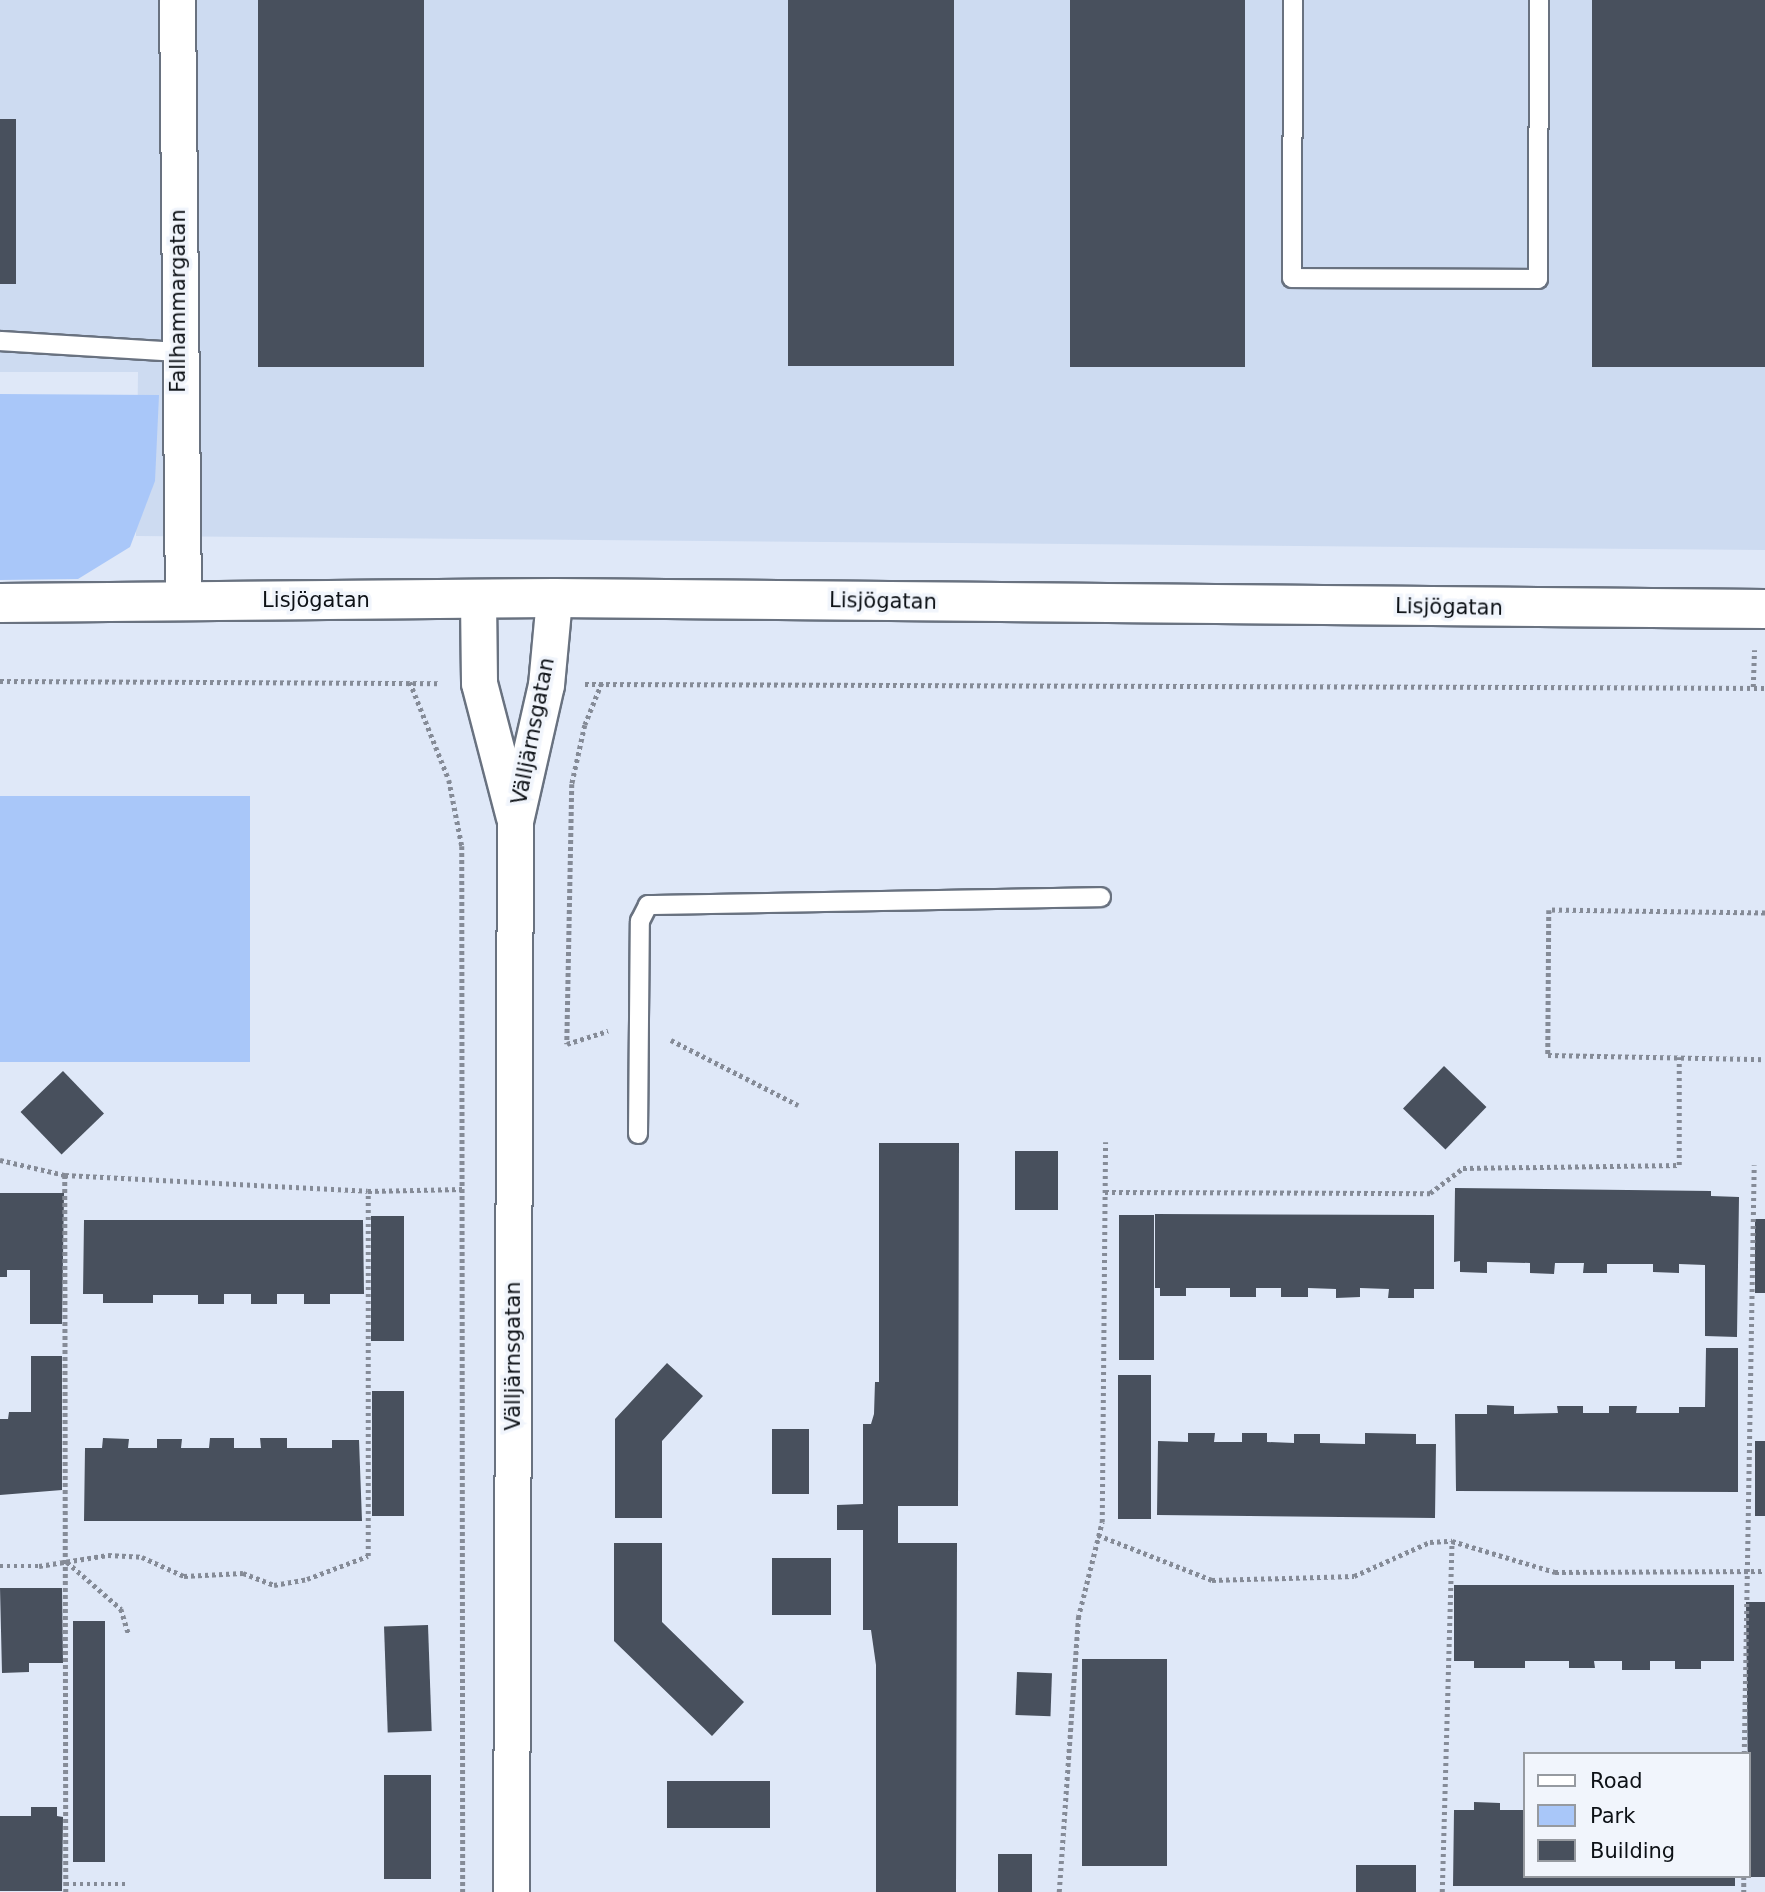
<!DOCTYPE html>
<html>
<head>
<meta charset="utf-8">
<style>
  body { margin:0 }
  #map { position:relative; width:1765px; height:1892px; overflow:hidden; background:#dfe8f8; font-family:"DejaVu Sans",sans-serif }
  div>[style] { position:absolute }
  .built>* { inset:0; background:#cddbf1 }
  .green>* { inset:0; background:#a9c7f9; transform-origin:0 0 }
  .building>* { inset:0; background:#48505d; transform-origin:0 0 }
  .path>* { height:4.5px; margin-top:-2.25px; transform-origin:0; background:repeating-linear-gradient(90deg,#858b97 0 3.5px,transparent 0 7px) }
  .roads { filter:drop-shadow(2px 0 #697280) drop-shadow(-2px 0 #697280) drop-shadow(0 2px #697280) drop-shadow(0 -2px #697280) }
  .service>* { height:18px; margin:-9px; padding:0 9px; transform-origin:9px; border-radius:9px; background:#fff }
  .minor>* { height:35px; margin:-17.5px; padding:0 17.5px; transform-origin:17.5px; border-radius:17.5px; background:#fff }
  .tertiary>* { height:38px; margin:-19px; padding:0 19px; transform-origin:19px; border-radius:19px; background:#fff }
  span { translate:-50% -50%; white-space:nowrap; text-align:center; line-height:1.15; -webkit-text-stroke:7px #f1f5fc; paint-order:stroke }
  .street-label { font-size:21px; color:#0d1116 }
  .legend { position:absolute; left:1523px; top:1752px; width:228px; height:126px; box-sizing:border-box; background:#f1f5fc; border:2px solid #969aa0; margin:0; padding:9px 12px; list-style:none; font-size:21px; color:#0d1116 }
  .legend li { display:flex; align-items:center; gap:14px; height:35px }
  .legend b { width:35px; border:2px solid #969aa0 }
</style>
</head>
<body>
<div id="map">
  <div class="built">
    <i style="clip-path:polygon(0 0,1765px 0,1765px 550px,136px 536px,138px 372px,0 372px)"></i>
  </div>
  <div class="green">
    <i style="clip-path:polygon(0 394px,159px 395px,155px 481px,130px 547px,78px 579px,0 580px)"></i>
    <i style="left:250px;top:796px;width:266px;height:250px;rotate:90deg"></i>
  </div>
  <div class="building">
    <i style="left:258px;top:0;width:166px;height:367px"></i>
    <i style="left:788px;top:0;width:166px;height:366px"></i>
    <i style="left:1070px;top:0;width:175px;height:367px"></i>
    <i style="left:1592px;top:0;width:173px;height:367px"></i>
    <i style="left:0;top:119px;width:16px;height:165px"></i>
    <i style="left:1444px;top:1066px;width:59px;height:59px;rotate:44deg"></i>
    <i style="left:63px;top:1071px;width:59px;height:59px;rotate:46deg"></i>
    <i style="clip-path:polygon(879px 1143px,959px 1143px,958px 1506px,898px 1506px,898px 1543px,957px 1543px,956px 1892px,876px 1892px,876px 1665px,871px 1630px,863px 1630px,863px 1530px,837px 1530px,837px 1505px,863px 1504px,863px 1424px,871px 1424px,874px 1414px,875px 1382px,879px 1382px)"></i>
    <i style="left:1015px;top:1151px;width:43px;height:59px"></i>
    <i style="clip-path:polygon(1455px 1188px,1711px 1191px,1711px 1196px,1739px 1197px,1737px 1337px,1705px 1336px,1705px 1265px,1679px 1264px,1679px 1273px,1653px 1272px,1653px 1264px,1607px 1264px,1607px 1273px,1583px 1273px,1584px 1263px,1555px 1263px,1554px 1274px,1530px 1273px,1530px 1263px,1487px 1262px,1487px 1273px,1460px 1272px,1460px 1261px,1454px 1262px)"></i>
    <i style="clip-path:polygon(0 1193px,64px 1193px,62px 1324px,30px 1324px,30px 1270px,7px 1270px,7px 1277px,0 1277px)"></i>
    <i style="clip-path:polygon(1155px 1214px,1434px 1215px,1434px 1289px,1414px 1289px,1414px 1298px,1388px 1298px,1389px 1289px,1360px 1288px,1360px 1297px,1336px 1298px,1336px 1289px,1308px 1288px,1308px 1297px,1281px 1297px,1281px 1288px,1256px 1288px,1256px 1297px,1230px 1297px,1230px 1288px,1186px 1288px,1186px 1296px,1160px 1296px,1160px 1288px,1155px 1288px)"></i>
    <i style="left:1119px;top:1215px;width:35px;height:145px"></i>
    <i style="left:371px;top:1216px;width:33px;height:125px"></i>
    <i style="left:1755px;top:1219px;width:10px;height:74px"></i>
    <i style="clip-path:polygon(84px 1220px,363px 1220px,364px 1294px,330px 1294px,330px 1304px,304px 1304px,304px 1294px,277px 1294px,277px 1304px,251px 1304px,251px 1294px,224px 1294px,224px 1304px,198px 1304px,198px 1295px,153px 1295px,153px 1303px,103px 1303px,103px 1294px,83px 1294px)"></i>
    <i style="clip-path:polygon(1706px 1348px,1738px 1348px,1738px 1492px,1456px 1491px,1455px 1414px,1487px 1414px,1487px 1405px,1514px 1406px,1514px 1414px,1558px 1413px,1557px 1406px,1583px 1406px,1583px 1413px,1609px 1413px,1609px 1406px,1637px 1406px,1636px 1413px,1679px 1413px,1679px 1407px,1705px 1407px)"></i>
    <i style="clip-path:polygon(31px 1356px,62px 1356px,62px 1490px,0 1495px,0 1419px,8px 1419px,9px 1412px,31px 1412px)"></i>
    <i style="clip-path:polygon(667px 1363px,703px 1396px,662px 1441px,662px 1518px,615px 1518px,615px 1419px)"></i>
    <i style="left:1118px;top:1375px;width:33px;height:144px"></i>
    <i style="left:372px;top:1391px;width:32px;height:125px"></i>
    <i style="left:772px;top:1429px;width:37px;height:65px"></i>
    <i style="clip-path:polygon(1188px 1433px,1215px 1433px,1214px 1442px,1242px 1442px,1242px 1433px,1267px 1433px,1267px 1442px,1294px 1443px,1294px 1434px,1320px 1434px,1320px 1443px,1365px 1444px,1365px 1433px,1416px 1434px,1416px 1444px,1436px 1444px,1435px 1518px,1157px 1515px,1158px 1441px,1188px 1442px)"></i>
    <i style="clip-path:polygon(103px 1438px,129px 1439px,128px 1448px,157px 1448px,157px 1439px,182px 1439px,181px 1448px,209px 1448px,210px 1438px,234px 1438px,234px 1448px,261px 1448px,260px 1438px,287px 1438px,287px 1448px,332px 1448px,332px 1440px,359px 1440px,362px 1521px,84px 1521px,85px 1448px,102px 1448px)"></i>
    <i style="left:1755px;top:1441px;width:10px;height:75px"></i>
    <i style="clip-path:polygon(614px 1543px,662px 1543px,662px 1622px,744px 1702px,712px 1736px,614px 1641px)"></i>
    <i style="left:772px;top:1558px;width:59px;height:57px"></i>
    <i style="clip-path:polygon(1454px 1585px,1734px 1585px,1734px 1661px,1701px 1661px,1701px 1669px,1675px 1669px,1675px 1661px,1650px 1661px,1650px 1670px,1622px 1670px,1622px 1661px,1594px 1661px,1595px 1668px,1569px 1668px,1569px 1661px,1525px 1661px,1525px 1668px,1474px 1668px,1474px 1661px,1454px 1661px)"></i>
    <i style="clip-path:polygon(0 1588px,62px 1588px,63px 1663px,29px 1663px,29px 1672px,2px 1673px)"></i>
    <i style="clip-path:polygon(1746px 1602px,1765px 1602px,1765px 1877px,1749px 1877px)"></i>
    <i style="left:73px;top:1621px;width:32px;height:241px"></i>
    <i style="left:428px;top:1625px;width:106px;height:44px;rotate:88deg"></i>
    <i style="left:1082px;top:1659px;width:85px;height:207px"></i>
    <i style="left:1017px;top:1672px;width:35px;height:43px;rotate:2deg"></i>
    <i style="left:384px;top:1775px;width:47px;height:104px"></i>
    <i style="left:667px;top:1781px;width:103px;height:47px"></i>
    <i style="clip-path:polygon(1474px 1802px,1500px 1803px,1500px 1810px,1525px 1810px,1525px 1876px,1735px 1876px,1735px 1886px,1453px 1886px,1454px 1810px,1474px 1810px)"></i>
    <i style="clip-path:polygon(31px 1807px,57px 1807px,57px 1816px,63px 1817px,62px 1891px,0 1891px,0 1816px,31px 1816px)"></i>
    <i style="left:998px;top:1854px;width:34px;height:38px"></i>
    <i style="left:1356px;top:1865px;width:60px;height:27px"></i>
  </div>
  <div class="path">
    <i style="left:0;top:681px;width:440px;rotate:0.3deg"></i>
    <i style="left:410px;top:682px;width:105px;rotate:68.3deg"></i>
    <i style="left:449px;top:780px;width:67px;rotate:78.9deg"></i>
    <i style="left:462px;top:846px;width:1046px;rotate:89.95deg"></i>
    <i style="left:602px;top:683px;width:45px;rotate:112deg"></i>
    <i style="left:585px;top:725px;width:60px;rotate:102.4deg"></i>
    <i style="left:572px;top:784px;width:260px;rotate:91.1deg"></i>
    <i style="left:567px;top:1044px;width:43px;rotate:-17.6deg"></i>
    <i style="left:585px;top:684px;width:1180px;rotate:0.19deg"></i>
    <i style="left:1753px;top:687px;width:37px;rotate:-88deg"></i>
    <i style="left:1765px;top:913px;width:216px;rotate:-179.2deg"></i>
    <i style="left:1549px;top:910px;width:145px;rotate:90.4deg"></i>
    <i style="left:1548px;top:1055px;width:217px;rotate:1.1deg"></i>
    <i style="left:671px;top:1040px;width:143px;rotate:27.1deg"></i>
    <i style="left:0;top:1160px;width:67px;rotate:13deg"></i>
    <i style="left:65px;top:1175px;width:303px;rotate:3deg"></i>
    <i style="left:368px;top:1191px;width:95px;rotate:-1.2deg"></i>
    <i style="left:65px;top:1175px;width:717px;rotate:89.92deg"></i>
    <i style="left:1105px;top:1192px;width:325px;rotate:0.2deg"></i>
    <i style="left:1430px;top:1193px;width:41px;rotate:-37.1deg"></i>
    <i style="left:1463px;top:1168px;width:216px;rotate:-0.8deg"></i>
    <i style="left:1679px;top:1165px;width:108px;rotate:-90deg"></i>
    <i style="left:1098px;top:1535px;width:123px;rotate:21.5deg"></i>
    <i style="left:1212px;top:1580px;width:142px;rotate:-1.6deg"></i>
    <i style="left:1354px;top:1576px;width:83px;rotate:-24.1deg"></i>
    <i style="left:1430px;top:1542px;width:22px;rotate:-3deg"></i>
    <i style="left:1452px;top:1541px;width:108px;rotate:16.8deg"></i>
    <i style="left:1555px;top:1572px;width:210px;rotate:-0.3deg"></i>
    <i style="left:67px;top:1562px;width:72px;rotate:41deg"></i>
    <i style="left:121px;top:1609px;width:27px;rotate:73deg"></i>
    <i style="left:0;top:1566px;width:39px"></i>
    <i style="left:39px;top:1566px;width:70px;rotate:-9.1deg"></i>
    <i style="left:108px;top:1555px;width:34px;rotate:3deg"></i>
    <i style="left:142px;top:1557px;width:46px;rotate:24.3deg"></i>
    <i style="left:184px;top:1576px;width:59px;rotate:-2.9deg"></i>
    <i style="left:243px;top:1573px;width:33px;rotate:21deg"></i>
    <i style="left:274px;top:1585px;width:34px;rotate:-10deg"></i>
    <i style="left:307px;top:1579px;width:65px;rotate:-20.7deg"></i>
    <i style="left:368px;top:1556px;width:365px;rotate:-90deg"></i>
    <i style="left:1744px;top:1754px;width:589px;rotate:-89.03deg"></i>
    <i style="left:1744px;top:1876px;width:16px;rotate:90deg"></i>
    <i style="left:66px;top:1884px;width:63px"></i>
    <i style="left:1059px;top:1892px;width:275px;rotate:-86deg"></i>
    <i style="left:1078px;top:1618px;width:99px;rotate:-76deg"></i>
    <i style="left:1102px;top:1522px;width:380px;rotate:-89.5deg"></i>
    <i style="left:1442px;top:1892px;width:351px;rotate:-88.4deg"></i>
  </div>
  <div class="roads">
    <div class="service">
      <i style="left:1293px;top:0;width:278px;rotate:90.2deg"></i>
      <i style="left:1292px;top:278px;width:246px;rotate:0.2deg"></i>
      <i style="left:1538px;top:279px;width:279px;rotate:-89.8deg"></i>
      <i style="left:0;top:341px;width:178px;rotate:3.5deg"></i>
      <i style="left:638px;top:1134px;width:213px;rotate:-89.5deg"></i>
      <i style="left:640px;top:921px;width:18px;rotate:-63deg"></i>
      <i style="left:648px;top:905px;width:453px;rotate:-1deg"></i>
    </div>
    <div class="minor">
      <i style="left:177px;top:0;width:601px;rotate:89.43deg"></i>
      <i style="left:478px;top:599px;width:84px;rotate:89.3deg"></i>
      <i style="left:479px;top:683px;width:138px;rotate:75.4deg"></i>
      <i style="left:511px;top:1892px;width:1071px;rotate:-89.79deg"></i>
      <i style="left:515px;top:821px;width:139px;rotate:-77.2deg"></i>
      <i style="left:546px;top:685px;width:87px;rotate:-84.7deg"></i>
    </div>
    <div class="tertiary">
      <i style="left:0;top:603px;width:554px;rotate:-0.52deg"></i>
      <i style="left:554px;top:598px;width:1211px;rotate:0.52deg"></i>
    </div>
  </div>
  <div class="street-label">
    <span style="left:178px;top:301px;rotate:-90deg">Fallhammargatan</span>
    <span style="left:316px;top:600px">Lisjögatan</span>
    <span style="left:883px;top:601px;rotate:1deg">Lisjögatan</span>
    <span style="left:1449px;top:607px;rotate:1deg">Lisjögatan</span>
    <span style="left:533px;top:731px;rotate:-79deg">Välljärnsgatan</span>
    <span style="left:513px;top:1356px;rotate:-90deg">Välljärnsgatan</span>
  </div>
  <ul class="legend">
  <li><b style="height:9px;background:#fff"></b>Road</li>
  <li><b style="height:19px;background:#a9c7f9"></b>Park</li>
  <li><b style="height:19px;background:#48505d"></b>Building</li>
  </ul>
</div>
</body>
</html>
